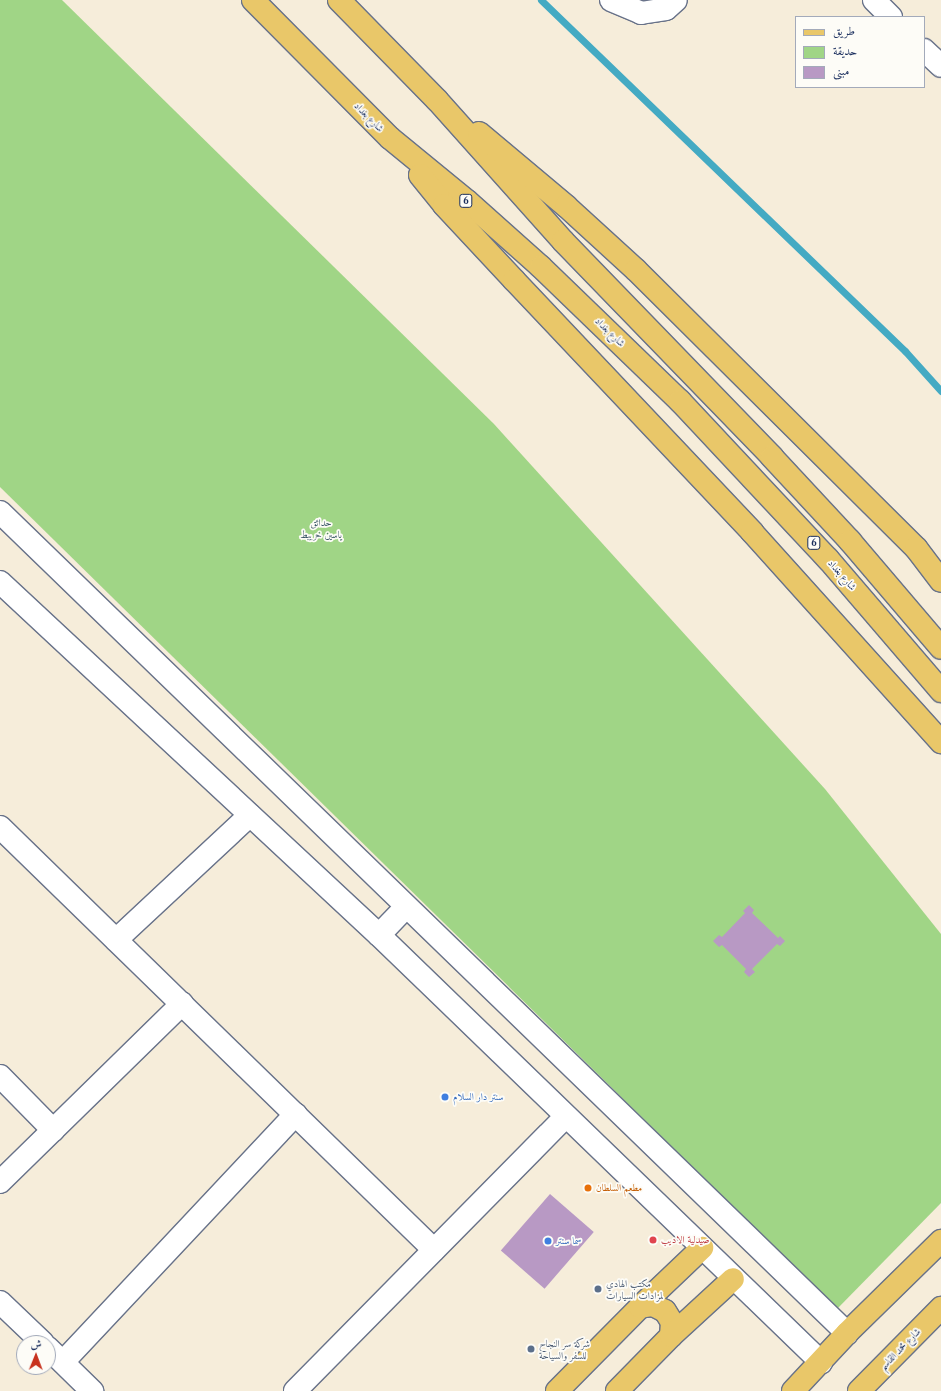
<!DOCTYPE html>
<html>
<head>
<meta charset="utf-8">
<style>
  body { margin:0 }
  #map { position:relative; width:941px; height:1391px; overflow:hidden; background:#f6edda; font-family:"Libre Caslon Text",Amiri,serif }
  div>[style] { position:absolute }
  .green>* { inset:0; background:#a0d586 }
  .stream>* { height:7px; margin:-3.5px; padding:0 3.5px; transform-origin:3.5px; border-radius:3.5px; background:#44aac3 }
  .building>* { inset:0; background:#b899c4; transform-origin:0 0 }
  .roads { filter:drop-shadow(1px 0 #687289) drop-shadow(-1px 0 #687289) drop-shadow(0 1px #687289) drop-shadow(0 -1px #687289) }
  .minor>* { height:22px; margin:-11px; padding:0 11px; transform-origin:11px; border-radius:11px; background:#fff }
  .major>* { height:22px; margin:-11px; padding:0 11px; transform-origin:11px; border-radius:11px; background:#e9c769 }
  .highway>* { height:22px; margin:-11px; padding:0 11px; transform-origin:11px; border-radius:11px; background:#e9c769 }
  .dots>* { width:11px; height:11px; translate:-50% -50%; box-sizing:border-box; border:2px solid #fdfcf7; border-radius:50% }
  span { translate:-50% -50%; white-space:nowrap; text-align:center; line-height:1.15; -webkit-text-stroke:3.5px #fdfcf7; paint-order:stroke }
  .shield-label span { padding:1px 3px; background:#fdfcf7; border:1px solid; border-radius:3px; -webkit-text-stroke-width:0 }
  .shield-label { font-size:9px; color:#1b2f5e; font-weight:700 }
  .street-label { font-size:10px; color:#1b2f5e }
  .park-label { font-size:10px; color:#3c5868 }
  .shop-label { font-size:10px; color:#366cbe }
  .left { translate:0 -50%; text-align:left }
  .food-label { font-size:10px; color:#c56008 }
  .health-label { font-size:10px; color:#be3a42 }
  .service-label { font-size:10px; color:#4e5e75 }
  .legend { position:absolute; left:795px; top:16px; width:130px; height:72px; box-sizing:border-box; background:#fdfcf7; border:1px solid #a3aaba; margin:0; padding:5px 7px; list-style:none; font-size:12px; color:#1b2f5e }
  .legend li { display:flex; align-items:center; gap:8px; height:20px }
  .legend b { width:20px; border:1px solid #a3aaba }
  .north { position:absolute; left:16px; top:1335px; width:40px; height:40px; box-sizing:border-box; background:#fdfcf7; border:1px solid #a3aaba; border-radius:50%; rotate:1deg; font-size:11px; font-weight:700; line-height:16px; text-align:center; color:#1b2f5e }
  .north::after { content:''; display:block; margin:auto; width:14px; height:18px; background:#c8321e; clip-path:polygon(50% 0,100% 100%,50% 72%,0 100%) }
</style>
</head>
<body>
<div id="map">
  <div class="green">
    <i style="clip-path:polygon(0 0,62px 0,494px 424px,825px 789px,941px 934px,941px 1203px,837px 1309px,0 487px)"></i>
  </div>
  <div class="stream">
    <i style="left:541px;top:0;width:506px;rotate:43.96deg"></i>
    <i style="left:905px;top:351px;width:54px;rotate:48deg"></i>
  </div>
  <div class="building">
    <i style="clip-path:polygon(749px 905px,754px 910px,752px 913px,778px 938px,780px 936px,785px 941px,780px 946px,777px 944px,752px 969px,755px 972px,749px 977px,744px 972px,746px 969px,722px 945px,719px 947px,713px 941px,719px 935px,722px 937px,745px 913px,743px 911px)"></i>
    <i style="left:550px;top:1194px;width:58px;height:75px;rotate:41deg"></i>
  </div>
  <div class="roads">
    <div class="minor">
      <i style="left:611px;top:0;width:33px;rotate:23deg"></i>
      <i style="left:641px;top:13px;width:25px;rotate:-9deg"></i>
      <i style="left:666px;top:9px;width:13px;rotate:-42deg"></i>
      <i style="left:874px;top:0;width:24px;rotate:45deg"></i>
      <i style="left:924px;top:50px;width:23px;rotate:43deg"></i>
      <i style="left:0;top:512px;width:1180px;rotate:44.11deg"></i>
      <i style="left:0;top:582px;width:518px;rotate:42.97deg"></i>
      <i style="left:379px;top:935px;width:615px;rotate:44.01deg"></i>
      <i style="left:0;top:827px;width:606px;rotate:44.26deg"></i>
      <i style="left:379px;top:935px;width:39px;rotate:-46deg"></i>
      <i style="left:116px;top:940px;width:183px;rotate:-43deg"></i>
      <i style="left:0;top:1076px;width:76px;rotate:45.5deg"></i>
      <i style="left:0;top:1182px;width:255px;rotate:-44.4deg"></i>
      <i style="left:0;top:1302px;width:59px;rotate:43.6deg"></i>
      <i style="left:48px;top:1348px;width:62px;rotate:44.3deg"></i>
      <i style="left:63px;top:1362px;width:340px;rotate:-46.8deg"></i>
      <i style="left:295px;top:1391px;width:385px;rotate:-45.4deg"></i>
    </div>
    <div class="major">
      <i style="left:640px;top:1307px;width:13px;rotate:-9deg"></i>
      <i style="left:653px;top:1305px;width:13px;rotate:27deg"></i>
      <i style="left:665px;top:1311px;width:13px;rotate:58deg"></i>
      <i style="left:672px;top:1322px;width:14px;rotate:94deg"></i>
      <i style="left:557px;top:1391px;width:118px;rotate:-45.3deg"></i>
      <i style="left:640px;top:1307px;width:86px;rotate:-43.6deg"></i>
      <i style="left:617px;top:1391px;width:77px;rotate:-45.5deg"></i>
      <i style="left:671px;top:1336px;width:84px;rotate:-42.6deg"></i>
      <i style="left:793px;top:1391px;width:79px;rotate:-47deg"></i>
      <i style="left:847px;top:1333px;width:132px;rotate:-44.4deg"></i>
      <i style="left:859px;top:1391px;width:117px;rotate:-45.3deg"></i>
    </div>
    <div class="highway">
      <i style="left:253px;top:0;width:194px;rotate:45.2deg"></i>
      <i style="left:390px;top:138px;width:99px;rotate:39.3deg"></i>
      <i style="left:467px;top:201px;width:99px;rotate:41.7deg"></i>
      <i style="left:541px;top:267px;width:193px;rotate:44deg"></i>
      <i style="left:680px;top:401px;width:216px;rotate:46.9deg"></i>
      <i style="left:828px;top:559px;width:174px;rotate:49.4deg"></i>
      <i style="left:339px;top:0;width:140px;rotate:45.6deg"></i>
      <i style="left:437px;top:100px;width:189px;rotate:48.2deg"></i>
      <i style="left:563px;top:241px;width:301px;rotate:45.9deg"></i>
      <i style="left:772px;top:457px;width:115px;rotate:47.1deg"></i>
      <i style="left:850px;top:541px;width:140px;rotate:49.6deg"></i>
      <i style="left:479px;top:133px;width:114px;rotate:40deg"></i>
      <i style="left:566px;top:206px;width:95px;rotate:42.4deg"></i>
      <i style="left:636px;top:270px;width:395px;rotate:44.8deg"></i>
      <i style="left:916px;top:548px;width:41px;rotate:52.9deg"></i>
      <i style="left:420px;top:175px;width:38px;rotate:51deg"></i>
      <i style="left:444px;top:205px;width:103px;rotate:47deg"></i>
      <i style="left:514px;top:280px;width:347px;rotate:46.6deg"></i>
      <i style="left:752px;top:532px;width:283px;rotate:48deg"></i>
    </div>
  </div>
  <div class="dots">
    <i style="left:445px;top:1097px;background:#3f7fe0"></i>
    <i style="left:588px;top:1188px;background:#e8710a"></i>
    <i style="left:653px;top:1240px;background:#e0444e"></i>
    <i style="left:548px;top:1241px;background:#3f7fe0"></i>
    <i style="left:598px;top:1289px;background:#5c6f8a"></i>
    <i style="left:531px;top:1349px;background:#5c6f8a"></i>
  </div>
  <div class="shield-label">
    <span style="left:466px;top:201px">6</span>
    <span style="left:814px;top:543px">6</span>
  </div>
  <div class="street-label">
    <span style="left:369px;top:117px;rotate:45deg">شارع بغداد</span>
    <span style="left:610px;top:332px;rotate:44deg">شارع بغداد</span>
    <span style="left:842px;top:575px;rotate:49deg">شارع بغداد</span>
    <span style="left:900px;top:1349px;rotate:-46deg">شارع محمد القاسم</span>
  </div>
  <div class="park-label">
    <span style="left:321px;top:528px">حدائق<br>ياسين خريبط</span>
  </div>
  <div class="shop-label">
    <span class="left" style="left:453px;top:1097px">سنتر دار السلام</span>
    <span class="left" style="left:556px;top:1241px">سما سنتر</span>
  </div>
  <div class="food-label">
    <span class="left" style="left:596px;top:1188px">مطعم السلطان</span>
  </div>
  <div class="health-label">
    <span class="left" style="left:661px;top:1240px">صيدلية الاديب</span>
  </div>
  <div class="service-label">
    <span class="left" style="left:606px;top:1289px">مكتب الهادي<br>لمزادات السيارات</span>
    <span class="left" style="left:539px;top:1349px">شركة سر النجاح<br>للسفر والسياحة</span>
  </div>
  <ul class="legend">
  <li><b style="height:5px;background:#e9c769"></b>طريق</li>
  <li><b style="height:11px;background:#a0d586"></b>حديقة</li>
  <li><b style="height:11px;background:#b899c4"></b>مبنى</li>
  </ul>
  <div class="north">ش</div>
</div>
</body>
</html>
